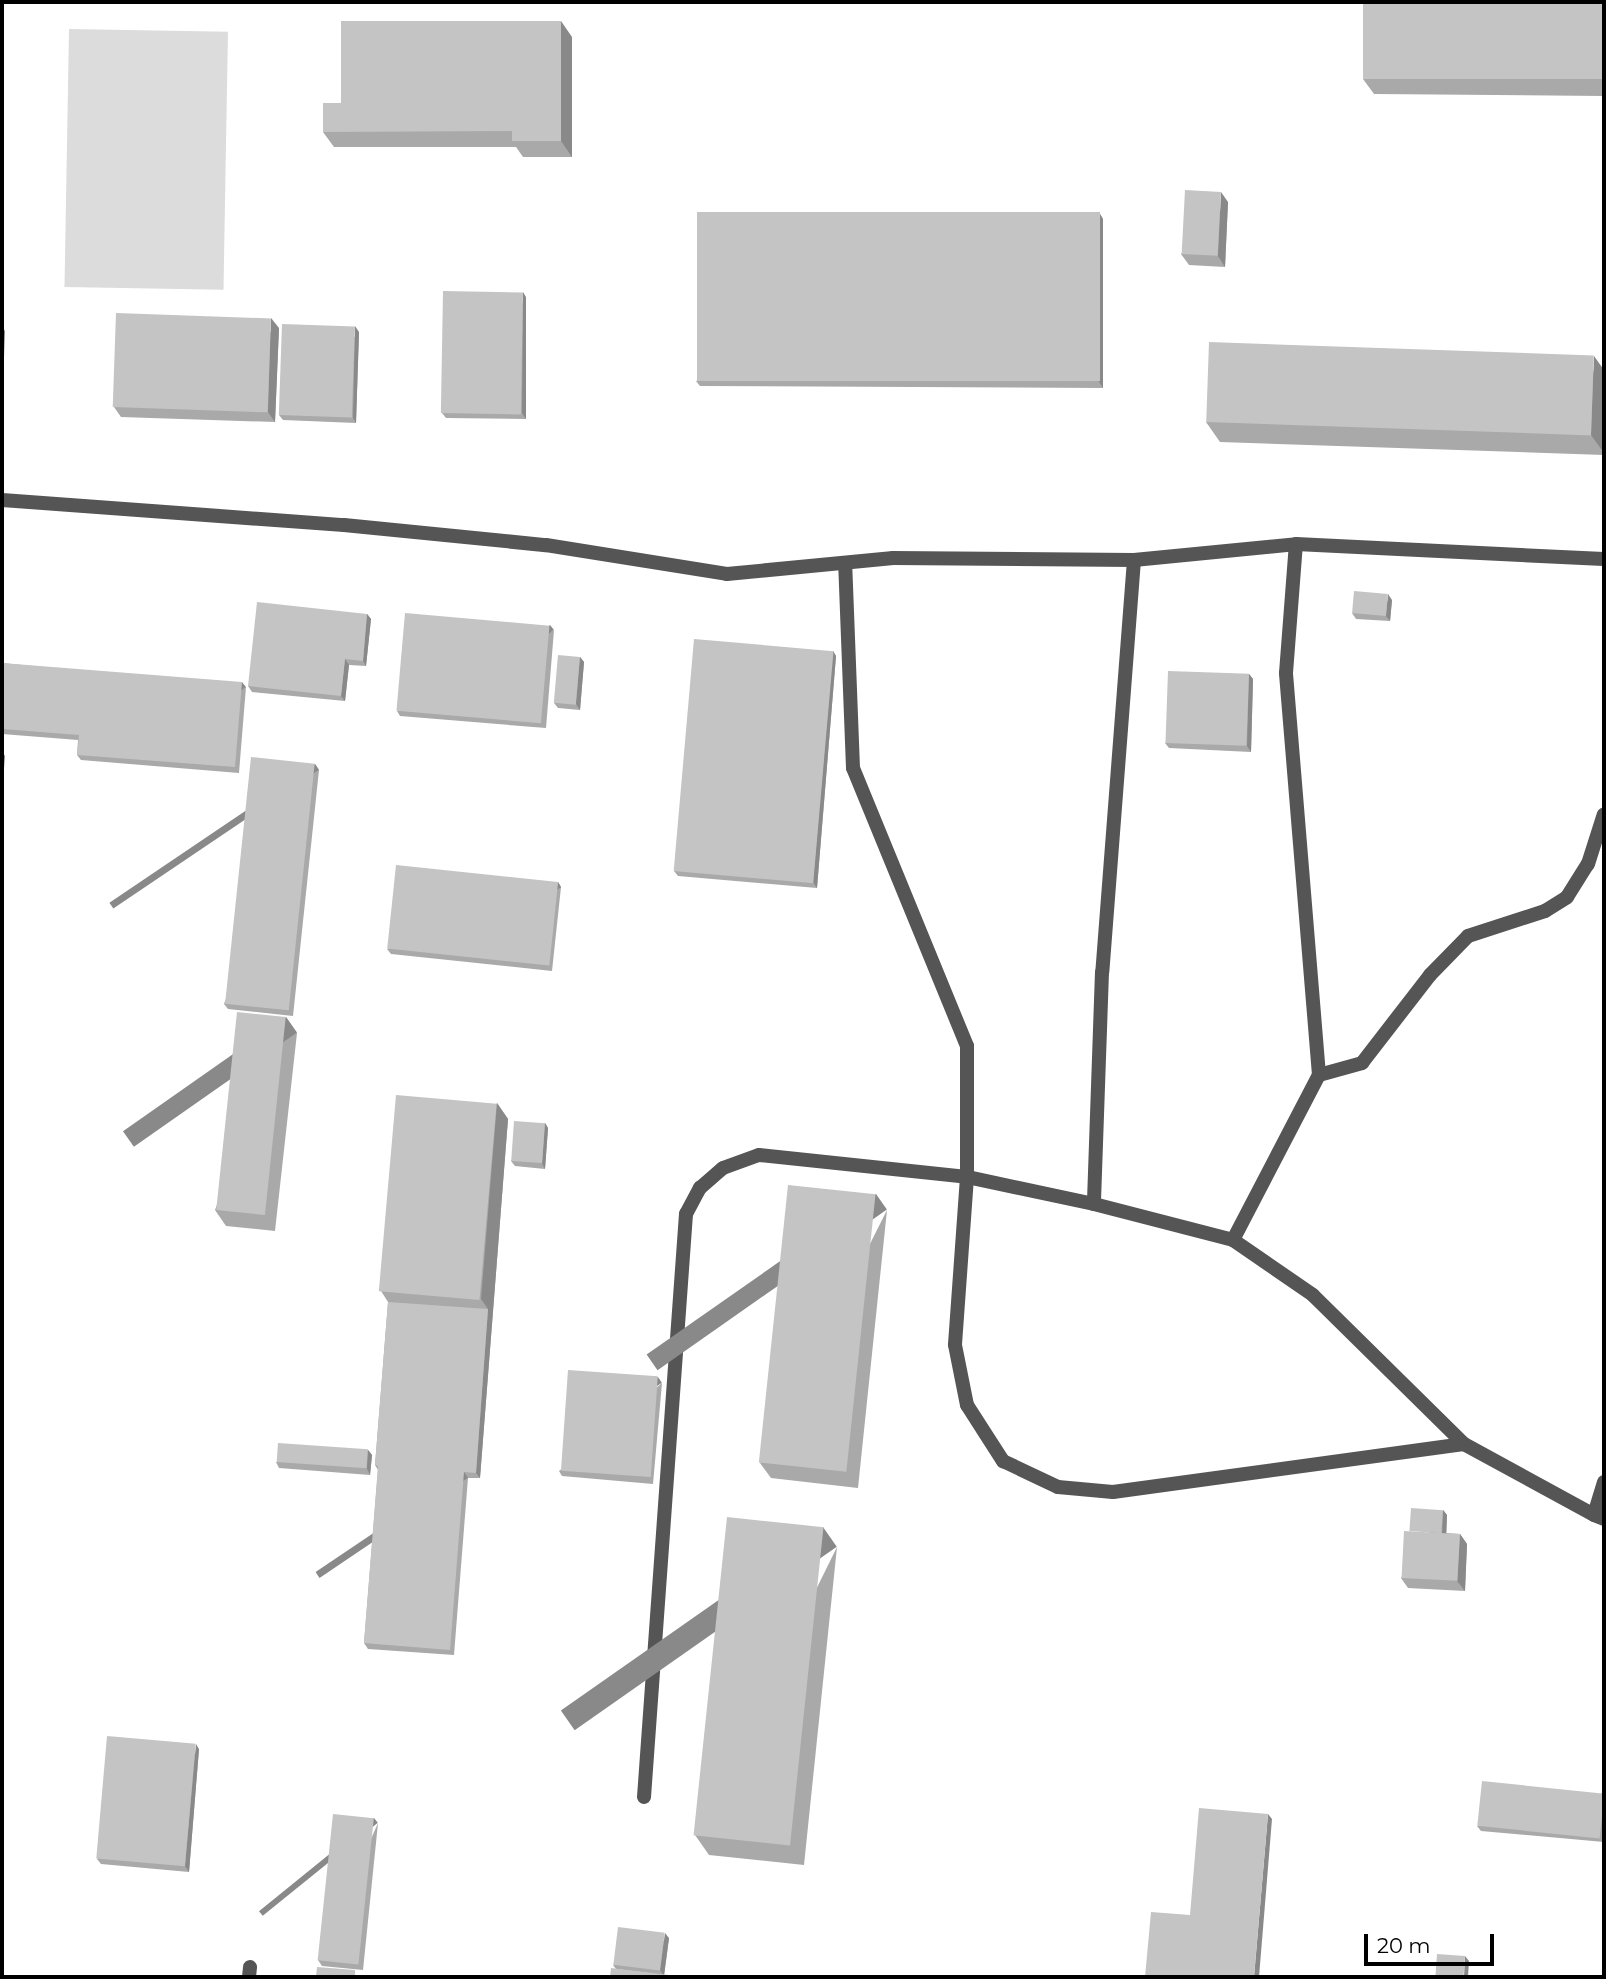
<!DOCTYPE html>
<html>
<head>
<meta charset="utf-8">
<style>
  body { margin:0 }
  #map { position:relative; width:1606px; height:1979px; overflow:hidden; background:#fff; font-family:Montserrat,sans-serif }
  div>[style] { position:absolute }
  .green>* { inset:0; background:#dcdcdc; transform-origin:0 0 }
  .lane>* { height:14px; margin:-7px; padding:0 7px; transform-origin:7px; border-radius:7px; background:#555 }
  .wall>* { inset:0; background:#a9a9a9 }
  .shaded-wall>* { inset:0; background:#898989; transform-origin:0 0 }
  .building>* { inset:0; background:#c4c4c4; transform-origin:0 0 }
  span { translate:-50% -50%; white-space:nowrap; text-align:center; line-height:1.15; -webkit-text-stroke:6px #fff; paint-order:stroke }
  .frame { position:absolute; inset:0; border:4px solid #000; pointer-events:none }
  .scale { position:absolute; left:1364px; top:1934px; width:130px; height:32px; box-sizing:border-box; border:4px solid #000; border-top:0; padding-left:9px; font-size:21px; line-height:24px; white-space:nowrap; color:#000; -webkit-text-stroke:5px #fff; paint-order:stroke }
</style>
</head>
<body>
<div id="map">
  <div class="green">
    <i style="left:69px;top:29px;width:159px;height:258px;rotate:1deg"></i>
  </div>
  <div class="lane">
    <i style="left:2px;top:500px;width:343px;rotate:4.2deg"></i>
    <i style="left:344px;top:525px;width:203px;rotate:5.7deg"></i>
    <i style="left:546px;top:545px;width:183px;rotate:9.1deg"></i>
    <i style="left:727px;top:574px;width:167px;rotate:-5.5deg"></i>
    <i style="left:893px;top:558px;width:241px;rotate:0.5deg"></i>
    <i style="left:1134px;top:560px;width:163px;rotate:-5.6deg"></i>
    <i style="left:1296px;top:544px;width:308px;rotate:2.8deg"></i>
    <i style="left:1134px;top:560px;width:413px;rotate:94.4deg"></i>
    <i style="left:1102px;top:972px;width:232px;rotate:92deg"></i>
    <i style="left:1094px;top:1204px;width:130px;rotate:-168deg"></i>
    <i style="left:967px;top:1177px;width:168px;rotate:94.1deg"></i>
    <i style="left:955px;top:1345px;width:61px;rotate:78.7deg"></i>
    <i style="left:967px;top:1405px;width:67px;rotate:57.3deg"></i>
    <i style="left:1003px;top:1461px;width:61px;rotate:25.3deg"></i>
    <i style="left:1058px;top:1487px;width:55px;rotate:5.2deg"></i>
    <i style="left:1113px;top:1492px;width:354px;rotate:-7.8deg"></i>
    <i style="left:1464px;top:1444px;width:212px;rotate:-135.4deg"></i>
    <i style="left:1313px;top:1295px;width:97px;rotate:-145.5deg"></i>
    <i style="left:1233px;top:1240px;width:186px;rotate:-62.5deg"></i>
    <i style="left:1319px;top:1075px;width:403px;rotate:-94.7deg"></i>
    <i style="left:1286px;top:673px;width:129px;rotate:-85.6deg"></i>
    <i style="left:1319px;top:1075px;width:45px;rotate:-15.6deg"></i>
    <i style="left:1362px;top:1063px;width:111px;rotate:-52.3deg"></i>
    <i style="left:1430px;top:975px;width:54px;rotate:-45.7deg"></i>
    <i style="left:1468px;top:936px;width:81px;rotate:-18deg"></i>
    <i style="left:1545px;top:911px;width:26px;rotate:-32deg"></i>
    <i style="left:1567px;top:897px;width:39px;rotate:-58deg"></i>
    <i style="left:1588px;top:864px;width:52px;rotate:-72.3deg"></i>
    <i style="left:1094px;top:1204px;width:144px;rotate:14.5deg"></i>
    <i style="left:1464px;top:1444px;width:148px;rotate:28.6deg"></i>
    <i style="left:1604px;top:1482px;width:34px;rotate:107deg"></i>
    <i style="left:1594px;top:1515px;width:11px;rotate:22deg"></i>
    <i style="left:644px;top:1797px;width:585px;rotate:-85.88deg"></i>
    <i style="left:686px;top:1214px;width:30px;rotate:-62deg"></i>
    <i style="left:700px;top:1188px;width:30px;rotate:-41deg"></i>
    <i style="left:723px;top:1168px;width:38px;rotate:-20deg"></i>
    <i style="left:759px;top:1155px;width:209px;rotate:6deg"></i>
    <i style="left:967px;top:1177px;width:131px;rotate:-90deg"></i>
    <i style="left:967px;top:1046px;width:300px;rotate:-112.3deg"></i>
    <i style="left:853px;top:768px;width:205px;rotate:-92.2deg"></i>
    <i style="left:249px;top:1977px;width:10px;rotate:-84deg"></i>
  </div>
  <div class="wall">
    <i style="clip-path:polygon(1604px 2px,1604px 96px,1374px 94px,1363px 79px)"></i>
    <i style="clip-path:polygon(572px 37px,572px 157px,523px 157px,516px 147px,334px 147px,323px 132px,341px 103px)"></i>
    <i style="clip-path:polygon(1228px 202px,1225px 267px,1189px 265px,1181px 254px)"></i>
    <i style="clip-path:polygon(1100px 214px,1103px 219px,1103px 388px,700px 386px,696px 381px)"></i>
    <i style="clip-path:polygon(526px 297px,526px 419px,446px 418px,442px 413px)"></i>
    <i style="clip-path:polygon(279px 328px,275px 422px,121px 417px,114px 407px)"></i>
    <i style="clip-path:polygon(359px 332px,356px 423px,283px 420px,279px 415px)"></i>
    <i style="clip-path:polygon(1604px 370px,1604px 455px,1220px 442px,1206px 422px)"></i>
    <i style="clip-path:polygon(1392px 600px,1390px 621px,1356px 619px,1352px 613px)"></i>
    <i style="clip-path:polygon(367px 614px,371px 619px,366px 666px,349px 665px,345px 701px,252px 692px,248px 686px)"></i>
    <i style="clip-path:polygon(554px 630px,546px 728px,400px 716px,397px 711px)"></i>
    <i style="clip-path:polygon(833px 651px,836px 656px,817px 888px,678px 876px,674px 871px)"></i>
    <i style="clip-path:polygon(580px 657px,584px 662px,580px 710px,558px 708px,554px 703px)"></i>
    <i style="clip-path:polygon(2px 663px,246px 687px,239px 773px,81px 760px,77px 755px,78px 740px,2px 734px)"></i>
    <i style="clip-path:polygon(1249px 674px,1253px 679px,1251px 752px,1169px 748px,1165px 743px)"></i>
    <i style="clip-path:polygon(315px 764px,319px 770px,293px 1016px,228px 1009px,224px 1004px)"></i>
    <i style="clip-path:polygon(558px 882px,561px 887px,552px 971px,391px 954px,387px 949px)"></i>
    <i style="clip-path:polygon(286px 1017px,297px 1033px,275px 1231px,226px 1226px,215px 1210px)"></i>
    <i style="clip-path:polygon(497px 1103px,508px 1119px,480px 1478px,468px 1478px,454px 1655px,368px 1649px,364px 1643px,378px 1470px,375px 1465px,388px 1302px,381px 1291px)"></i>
    <i style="clip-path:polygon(545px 1123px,548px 1128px,545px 1169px,515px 1166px,511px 1161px)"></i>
    <i style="clip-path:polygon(887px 1210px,858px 1488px,771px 1478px,760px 1463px)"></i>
    <i style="clip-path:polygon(662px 1383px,653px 1484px,562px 1476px,559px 1471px)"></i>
    <i style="clip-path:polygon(368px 1450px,372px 1455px,370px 1475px,279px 1468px,276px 1462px)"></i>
    <i style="clip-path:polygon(1443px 1510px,1447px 1515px,1446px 1533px,1460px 1534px,1467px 1544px,1465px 1591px,1408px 1588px,1401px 1578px)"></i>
    <i style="clip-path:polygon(837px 1547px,804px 1865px,709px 1855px,695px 1835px)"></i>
    <i style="clip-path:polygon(199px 1749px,189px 1872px,101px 1864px,97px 1859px)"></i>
    <i style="clip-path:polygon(1604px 1793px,1604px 1842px,1481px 1831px,1477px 1826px)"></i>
    <i style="clip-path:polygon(378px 1823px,363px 1970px,322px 1966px,318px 1960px)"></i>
    <i style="clip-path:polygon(669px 1938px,664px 1975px,616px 1969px,613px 1965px)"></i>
  </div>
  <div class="shaded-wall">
    <i style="clip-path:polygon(561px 21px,572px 37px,572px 157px,561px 141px)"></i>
    <i style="clip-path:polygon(1221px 192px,1228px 202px,1225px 267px,1218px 256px)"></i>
    <i style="clip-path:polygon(1100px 214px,1103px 219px,1103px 388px,1099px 382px)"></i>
    <i style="clip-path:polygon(523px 292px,526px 297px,526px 419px,522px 413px)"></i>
    <i style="clip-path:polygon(271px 318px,279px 328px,275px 422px,268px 412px)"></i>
    <i style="clip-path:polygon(2px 326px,5px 331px,2px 411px)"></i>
    <i style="clip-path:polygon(355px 326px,359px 332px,356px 423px,353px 418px)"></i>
    <i style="clip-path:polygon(1594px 356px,1604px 370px,1604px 453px,1591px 435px)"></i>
    <i style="clip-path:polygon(1388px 594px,1392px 600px,1390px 621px,1386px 616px)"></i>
    <i style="clip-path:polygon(367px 614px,371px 619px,366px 666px,363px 661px)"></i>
    <i style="left:550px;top:625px;width:6px;height:97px;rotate:51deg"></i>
    <i style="clip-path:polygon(833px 651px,836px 656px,817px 888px,813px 882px)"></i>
    <i style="clip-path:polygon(580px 657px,584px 662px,580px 710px,576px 704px)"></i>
    <i style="clip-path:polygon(345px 659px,349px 665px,345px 701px,341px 696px)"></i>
    <i style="clip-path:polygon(1249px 674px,1253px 679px,1251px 752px,1247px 746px)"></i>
    <i style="left:242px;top:682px;width:6px;height:85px;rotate:51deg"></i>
    <i style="clip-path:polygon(2px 751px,5px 756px,2px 794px)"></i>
    <i style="left:315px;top:764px;width:7px;height:248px;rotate:56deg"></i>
    <i style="left:558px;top:882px;width:6px;height:84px;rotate:59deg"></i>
    <i style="left:286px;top:1017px;width:19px;height:199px;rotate:55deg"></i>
    <i style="clip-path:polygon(497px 1103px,508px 1119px,480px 1478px,476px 1473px,488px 1309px,481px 1299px)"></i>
    <i style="clip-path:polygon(545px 1123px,548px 1128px,545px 1169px,542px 1163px)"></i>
    <i style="left:876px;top:1194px;width:19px;height:280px;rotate:55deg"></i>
    <i style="left:658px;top:1377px;width:7px;height:102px;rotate:56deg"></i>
    <i style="clip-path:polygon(368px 1450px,372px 1455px,370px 1475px,367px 1469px)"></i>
    <i style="left:464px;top:1472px;width:7px;height:179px;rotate:56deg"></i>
    <i style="clip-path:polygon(1443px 1510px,1447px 1515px,1446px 1544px,1442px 1538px)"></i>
    <i style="left:823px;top:1527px;width:24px;height:320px;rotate:55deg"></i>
    <i style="clip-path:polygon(1460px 1534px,1467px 1544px,1465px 1591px,1457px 1581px)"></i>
    <i style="clip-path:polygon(196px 1744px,199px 1749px,189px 1872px,185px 1866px)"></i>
    <i style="clip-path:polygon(1268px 1814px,1272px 1819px,1259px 1977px,1254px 1977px)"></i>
    <i style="left:374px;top:1818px;width:6px;height:148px;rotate:51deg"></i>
    <i style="clip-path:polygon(665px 1933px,669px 1938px,664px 1976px,660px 1970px)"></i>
    <i style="clip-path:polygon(1465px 1956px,1469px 1961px,1468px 1977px,1464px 1977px)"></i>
  </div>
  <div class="building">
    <i style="left:1363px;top:2px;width:241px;height:77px"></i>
    <i style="clip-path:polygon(341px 21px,561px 21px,561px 141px,512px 141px,512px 131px,323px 132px,323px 103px,341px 103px)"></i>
    <i style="left:1185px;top:190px;width:36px;height:64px;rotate:3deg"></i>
    <i style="left:697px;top:212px;width:403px;height:169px"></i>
    <i style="left:443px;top:291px;width:80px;height:122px;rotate:1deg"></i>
    <i style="left:116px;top:313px;width:155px;height:94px;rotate:2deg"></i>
    <i style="left:282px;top:324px;width:73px;height:91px;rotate:2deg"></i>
    <i style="left:1209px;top:342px;width:385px;height:80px;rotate:2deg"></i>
    <i style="left:1354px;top:591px;width:34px;height:22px;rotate:5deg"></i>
    <i style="clip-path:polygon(257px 602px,367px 614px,363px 661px,345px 659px,341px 696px,248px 686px)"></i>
    <i style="left:405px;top:613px;width:145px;height:98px;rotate:5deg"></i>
    <i style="left:694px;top:639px;width:140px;height:233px;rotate:5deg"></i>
    <i style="left:558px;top:655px;width:22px;height:48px;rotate:5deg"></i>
    <i style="clip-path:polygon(2px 663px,242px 682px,235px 767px,77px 755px,79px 735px,2px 729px)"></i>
    <i style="left:1168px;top:671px;width:81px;height:72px;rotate:2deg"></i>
    <i style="left:251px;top:757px;width:64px;height:248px;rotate:6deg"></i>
    <i style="left:396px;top:865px;width:163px;height:84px;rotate:6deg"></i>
    <i style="left:237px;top:1012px;width:49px;height:199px;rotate:6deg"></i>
    <i style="left:396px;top:1095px;width:101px;height:197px;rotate:5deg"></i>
    <i style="left:514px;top:1121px;width:31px;height:40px;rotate:4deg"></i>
    <i style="left:788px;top:1185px;width:88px;height:279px;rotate:6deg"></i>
    <i style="clip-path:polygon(388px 1302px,488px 1309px,476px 1473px,464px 1472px,450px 1650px,364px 1643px,378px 1466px,375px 1465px)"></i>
    <i style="left:568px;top:1370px;width:90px;height:101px;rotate:4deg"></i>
    <i style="left:278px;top:1443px;width:90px;height:19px;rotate:4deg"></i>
    <i style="left:1411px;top:1508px;width:32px;height:23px;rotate:4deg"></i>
    <i style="left:727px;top:1517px;width:97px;height:320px;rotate:6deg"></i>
    <i style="left:1404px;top:1531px;width:56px;height:47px;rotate:3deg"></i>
    <i style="left:107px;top:1736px;width:89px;height:123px;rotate:5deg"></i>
    <i style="left:1482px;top:1781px;width:123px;height:45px;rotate:6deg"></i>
    <i style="clip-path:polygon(1199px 1808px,1268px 1814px,1254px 1977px,1145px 1977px,1151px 1912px,1190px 1915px)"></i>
    <i style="left:333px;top:1814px;width:41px;height:147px;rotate:6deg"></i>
    <i style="left:618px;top:1927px;width:47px;height:38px;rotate:7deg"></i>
    <i style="left:1437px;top:1954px;width:28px;height:23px;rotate:4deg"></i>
    <i style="clip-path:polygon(317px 1967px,355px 1970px,355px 1977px,316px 1977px)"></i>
    <i style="clip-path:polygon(611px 1968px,685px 1977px,610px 1977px)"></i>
  </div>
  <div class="frame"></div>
  <div class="scale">20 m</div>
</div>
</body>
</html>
